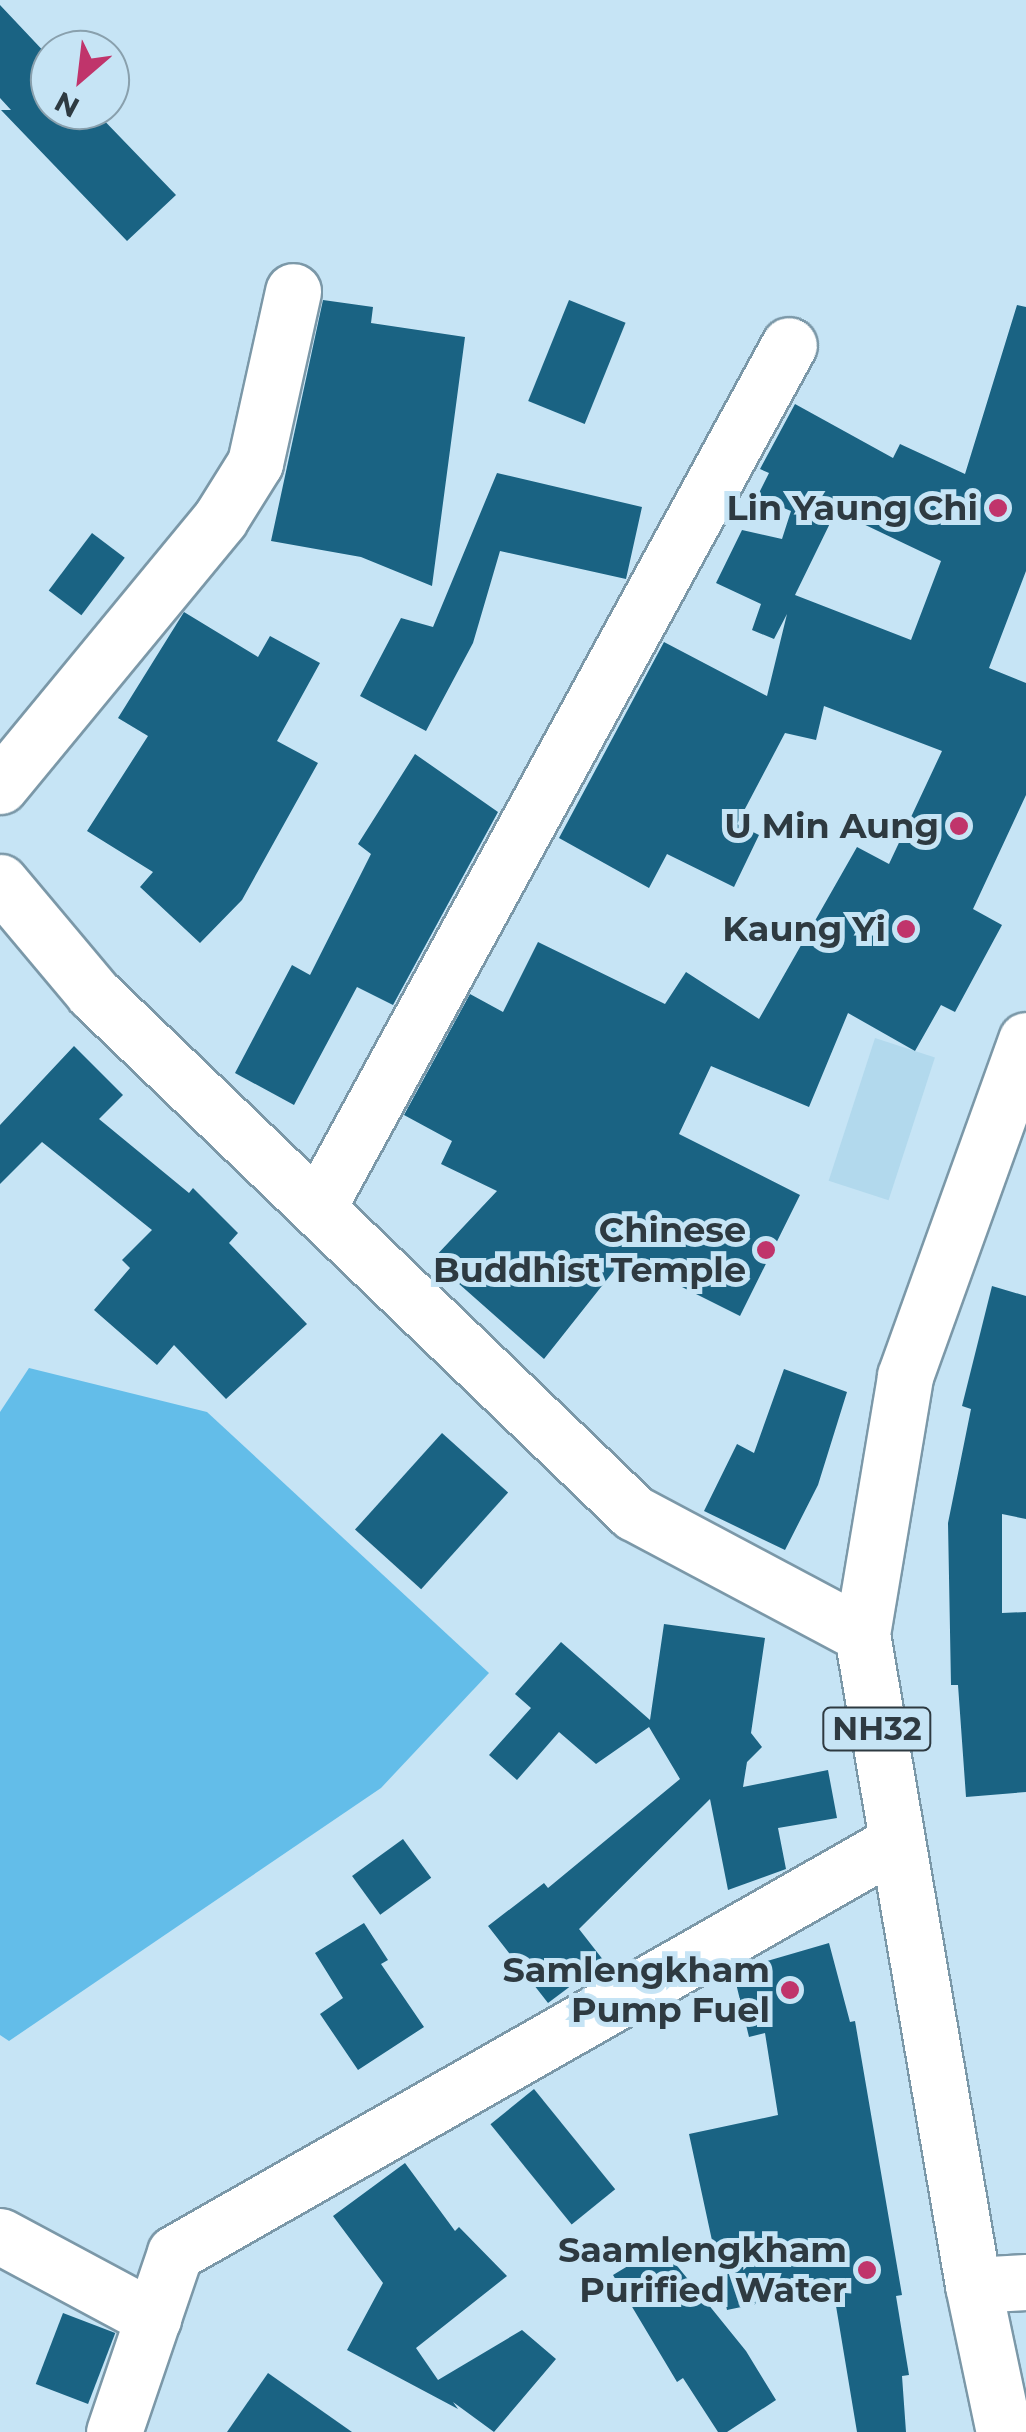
<!DOCTYPE html>
<html>
<head>
<meta charset="utf-8">
<style>
  body { margin:0 }
  #map { position:relative; width:1026px; height:2432px; overflow:hidden; background:#c6e4f5; font-family:Montserrat,sans-serif }
  div>[style] { position:absolute }
  .built>* { inset:0; background:#b2d9ed; transform-origin:0 0 }
  .water>* { inset:0; background:#63bde9 }
  .building>* { inset:0; background:#1a6383; transform-origin:0 0 }
  .roads { filter:drop-shadow(2px 0 #7b98a8) drop-shadow(-2px 0 #7b98a8) drop-shadow(0 2px #7b98a8) drop-shadow(0 -2px #7b98a8) }
  .minor>* { height:55px; margin:-27.5px; padding:0 27.5px; transform-origin:27.5px; border-radius:27.5px; background:#fff }
  .highway>* { height:55px; margin:-27.5px; padding:0 27.5px; transform-origin:27.5px; border-radius:27.5px; background:#fff }
  .dots>* { width:28px; height:28px; translate:-50% -50%; box-sizing:border-box; border:5px solid #c6e4f5; border-radius:50% }
  span { translate:-50% -50%; white-space:nowrap; text-align:center; line-height:1.15; -webkit-text-stroke:10px #c6e4f5; paint-order:stroke }
  .shield-label span { padding:2px 8px; background:#c6e4f5; border:2px solid; border-radius:8px; -webkit-text-stroke-width:0 }
  .shield-label { font-size:32px; color:#2e3a41; font-weight:700 }
  .poi-label { font-size:35px; color:#2e3a41; font-weight:700 }
  .right { translate:-100% -50%; text-align:right }
  .north { position:absolute; left:30px; top:30px; width:100px; height:100px; box-sizing:border-box; background:#c6e4f5; border:2px solid #89a0ad; border-radius:50%; rotate:208deg; font-size:28px; font-weight:700; line-height:40px; text-align:center; color:#2e3a41 }
  .north::after { content:''; display:block; margin:auto; width:35px; height:45px; background:#c0346b; clip-path:polygon(50% 0,100% 100%,50% 72%,0 100%) }
</style>
</head>
<body>
<div id="map">
  <div class="built">
    <i style="left:875px;top:1038px;width:63px;height:150px;rotate:18deg"></i>
  </div>
  <div class="water">
    <i style="clip-path:polygon(29px 1368px,207px 1412px,489px 1673px,381px 1788px,9px 2041px,0 2035px,0 1412px)"></i>
  </div>
  <div class="building">
    <i style="clip-path:polygon(0 5px,50px 58px,50px 110px,94px 110px,176px 195px,127px 241px,1px 110px,11px 110px,0 98px)"></i>
    <i style="clip-path:polygon(323px 300px,373px 307px,371px 323px,465px 337px,432px 586px,361px 557px,271px 541px)"></i>
    <i style="left:569px;top:300px;width:61px;height:109px;rotate:22deg"></i>
    <i style="clip-path:polygon(evenodd,1017px 305px,1026px 307px,1026px 571px,989px 668px,1026px 683px,1026px 795px,973px 909px,1002px 925px,955px 1012px,941px 1005px,915px 1051px,848px 1013px,809px 1107px,711px 1066px,679px 1134px,800px 1195px,740px 1316px,624px 1258px,544px 1359px,432px 1260px,497px 1191px,441px 1164px,452px 1141px,404px 1115px,470px 994px,503px 1012px,538px 942px,665px 1004px,686px 972px,759px 1019px,857px 847px,889px 864px,942px 751px,824px 706px,816px 740px,785px 733px,737px 824px,759px 835px,734px 887px,667px 854px,649px 888px,559px 838px,664px 642px,767px 696px,787px 614px,774px 639px,752px 630px,761px 604px,716px 583px,742px 530px,782px 539px,791px 511px,757px 497px,769px 473px,760px 469px,795px 404px,893px 458px,900px 444px,965px 474px,1017px 305px,836px 511px,941px 561px,911px 640px,795px 595px,836px 511px)"></i>
    <i style="clip-path:polygon(497px 473px,642px 507px,626px 579px,500px 551px,473px 643px,426px 731px,360px 696px,401px 618px,433px 627px)"></i>
    <i style="left:92px;top:533px;width:41px;height:72px;rotate:37deg"></i>
    <i style="clip-path:polygon(184px 612px,258px 657px,270px 636px,320px 663px,277px 741px,318px 763px,242px 900px,200px 943px,140px 887px,153px 872px,87px 831px,148px 736px,118px 718px)"></i>
    <i style="clip-path:polygon(415px 754px,498px 812px,393px 1005px,357px 987px,294px 1105px,235px 1073px,292px 965px,310px 975px,371px 854px,358px 844px)"></i>
    <i style="clip-path:polygon(74px 1046px,123px 1095px,99px 1119px,189px 1193px,193px 1188px,238px 1233px,229px 1243px,307px 1324px,226px 1399px,174px 1345px,157px 1365px,94px 1310px,130px 1268px,122px 1260px,152px 1230px,42px 1142px,0 1184px,0 1125px)"></i>
    <i style="clip-path:polygon(992px 1286px,1026px 1296px,1026px 1519px,1002px 1514px,1002px 1613px,1026px 1612px,1026px 1792px,966px 1797px,958px 1685px,951px 1685px,948px 1523px,971px 1409px,962px 1406px)"></i>
    <i style="clip-path:polygon(784px 1369px,847px 1392px,818px 1485px,785px 1550px,704px 1511px,737px 1444px,754px 1453px)"></i>
    <i style="left:442px;top:1433px;width:89px;height:130px;rotate:42deg"></i>
    <i style="clip-path:polygon(664px 1624px,765px 1638px,751px 1733px,762px 1747px,747px 1762px,743px 1787px,828px 1770px,837px 1818px,778px 1828px,786px 1869px,728px 1890px,710px 1799px,579px 1929px,604px 1961px,548px 2003px,488px 1926px,544px 1883px,548px 1888px,680px 1779px,649px 1727px,596px 1764px,559px 1732px,517px 1780px,489px 1755px,531px 1708px,515px 1694px,561px 1642px,650px 1720px)"></i>
    <i style="left:403px;top:1839px;width:48px;height:63px;rotate:54deg"></i>
    <i style="clip-path:polygon(364px 1923px,388px 1960px,381px 1964px,424px 2027px,358px 2070px,320px 2014px,343px 1998px,315px 1953px)"></i>
    <i style="clip-path:polygon(829px 1943px,850px 2022px,855px 2021px,902px 2295px,896px 2296px,909px 2375px,902px 2376px,906px 2432px,857px 2432px,833px 2288px,727px 2310px,689px 2134px,778px 2115px,765px 2033px,749px 2037px,733px 1971px)"></i>
    <i style="left:534px;top:2089px;width:129px;height:56px;rotate:51deg"></i>
    <i style="clip-path:polygon(405px 2163px,455px 2231px,459px 2227px,507px 2276px,416px 2348px,438px 2380px,522px 2330px,556px 2359px,494px 2432px,453px 2402px,458px 2409px,347px 2350px,383px 2283px,333px 2216px)"></i>
    <i style="clip-path:polygon(661px 2246px,746px 2351px,776px 2400px,727px 2432px,718px 2432px,683px 2378px,677px 2382px,613px 2275px)"></i>
    <i style="left:63px;top:2313px;width:56px;height:76px;rotate:21deg"></i>
    <i style="clip-path:polygon(268px 2373px,352px 2432px,227px 2432px)"></i>
  </div>
  <div class="roads">
    <div class="minor">
      <i style="left:0;top:786px;width:346px;rotate:-50.5deg"></i>
      <i style="left:220px;top:519px;width:66px;rotate:-58deg"></i>
      <i style="left:255px;top:463px;width:176px;rotate:-77.5deg"></i>
      <i style="left:0;top:882px;width:145px;rotate:50deg"></i>
      <i style="left:93px;top:993px;width:750px;rotate:43.87deg"></i>
      <i style="left:634px;top:1513px;width:258px;rotate:28deg"></i>
      <i style="left:318px;top:1207px;width:982px;rotate:-61.35deg"></i>
      <i style="left:0;top:2236px;width:174px;rotate:28.2deg"></i>
      <i style="left:973px;top:2285px;width:53px;rotate:-3.2deg"></i>
      <i style="left:114px;top:2432px;width:189px;rotate:-71.2deg"></i>
      <i style="left:175px;top:2253px;width:829px;rotate:-29.66deg"></i>
    </div>
    <div class="highway">
      <i style="left:1004px;top:2432px;width:150px;rotate:-101.9deg"></i>
      <i style="left:973px;top:2285px;width:660px;rotate:-99.68deg"></i>
      <i style="left:862px;top:1634px;width:262px;rotate:-80.5deg"></i>
      <i style="left:905px;top:1376px;width:357px;rotate:-70.2deg"></i>
    </div>
  </div>
  <div class="dots">
    <i style="left:998px;top:508px;background:#c0346b"></i>
    <i style="left:959px;top:826px;background:#c0346b"></i>
    <i style="left:906px;top:929px;background:#c0346b"></i>
    <i style="left:766px;top:1250px;background:#c0346b"></i>
    <i style="left:790px;top:1990px;background:#c0346b"></i>
    <i style="left:867px;top:2270px;background:#c0346b"></i>
  </div>
  <div class="shield-label">
    <span style="left:877px;top:1729px">NH32</span>
  </div>
  <div class="poi-label">
    <span class="right" style="left:978px;top:508px">Lin Yaung Chi</span>
    <span class="right" style="left:939px;top:826px">U Min Aung</span>
    <span class="right" style="left:886px;top:929px">Kaung Yi</span>
    <span class="right" style="left:746px;top:1250px">Chinese<br>Buddhist Temple</span>
    <span class="right" style="left:770px;top:1990px">Samlengkham<br>Pump Fuel</span>
    <span class="right" style="left:847px;top:2270px">Saamlengkham<br>Purified Water</span>
  </div>
  <div class="north">N</div>
</div>
</body>
</html>
